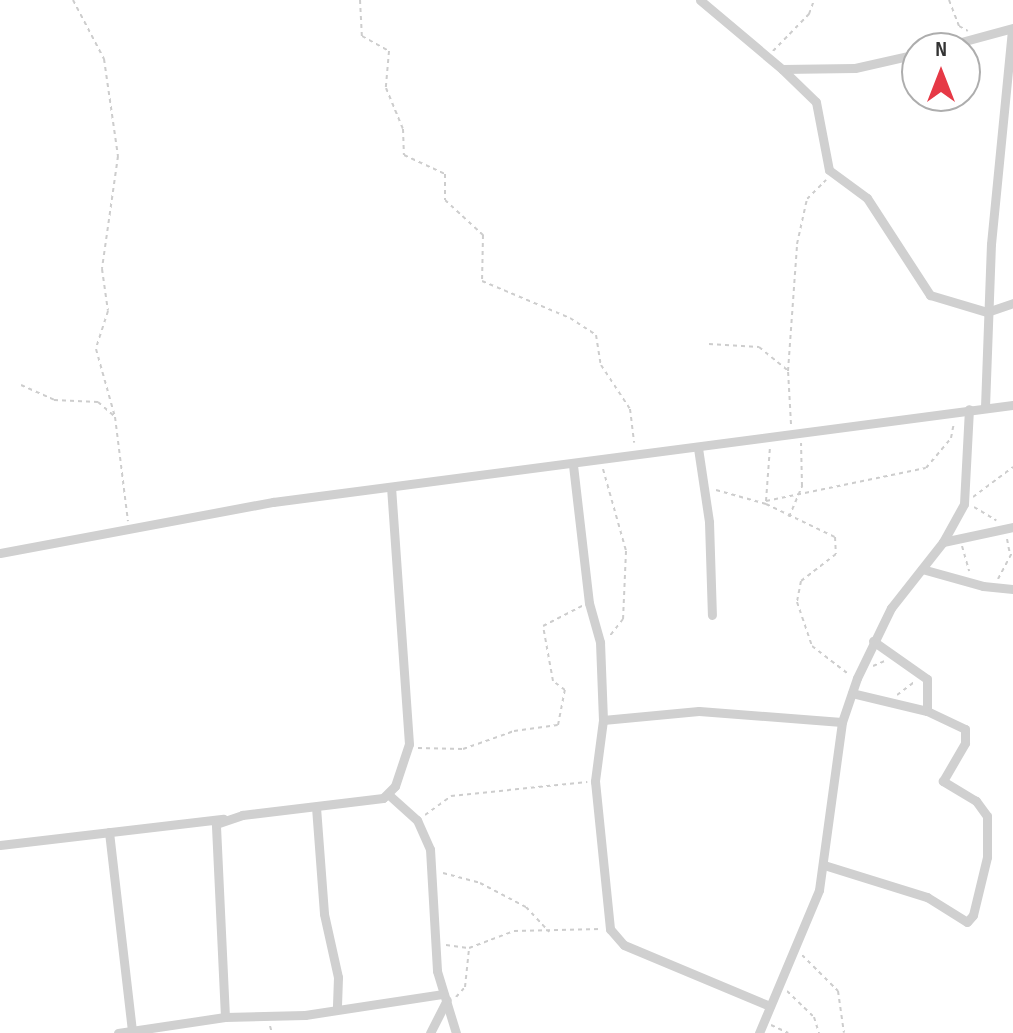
<!DOCTYPE html>
<html>
<head>
<meta charset="utf-8">
<style>
  body { margin:0 }
  #map { position:relative; width:1013px; height:1033px; overflow:hidden; background:#fff; font-family:"Sofia Sans Condensed",sans-serif }
  div>[style] { position:absolute }
  .path>* { height:2px; margin-top:-1px; transform-origin:0; background:repeating-linear-gradient(90deg,#cdcdcd 0 4px,transparent 0 8px) }
  .minor>* { height:9px; margin:-4.5px; padding:0 4.5px; transform-origin:4.5px; border-radius:4.5px; background:#d0d0d0 }
  span { translate:-50% -50%; white-space:nowrap; text-align:center; line-height:1.15; -webkit-text-stroke:8px #fff; paint-order:stroke }
  .north { position:absolute; left:901px; top:32px; width:80px; height:80px; box-sizing:border-box; background:#fff; border:2px solid #adadad; border-radius:50%; rotate:0deg; font-size:22px; font-weight:700; line-height:32px; text-align:center; color:#333 }
  .north::after { content:''; display:block; margin:auto; width:28px; height:36px; background:#e63946; clip-path:polygon(50% 0,100% 100%,50% 72%,0 100%) }
</style>
</head>
<body>
<div id="map">
  <div class="path">
    <i style="left:73px;top:0;width:67px;rotate:62.3deg"></i>
    <i style="left:104px;top:59px;width:98px;rotate:81.8deg"></i>
    <i style="left:118px;top:156px;width:114px;rotate:98.1deg"></i>
    <i style="left:102px;top:269px;width:42px;rotate:81.9deg"></i>
    <i style="left:108px;top:311px;width:40px;rotate:108deg"></i>
    <i style="left:96px;top:349px;width:71px;rotate:74.4deg"></i>
    <i style="left:115px;top:417px;width:105px;rotate:82.9deg"></i>
    <i style="left:360px;top:0;width:36px;rotate:87deg"></i>
    <i style="left:362px;top:36px;width:31px;rotate:29deg"></i>
    <i style="left:389px;top:51px;width:37px;rotate:95deg"></i>
    <i style="left:386px;top:88px;width:44px;rotate:67.5deg"></i>
    <i style="left:403px;top:129px;width:26px;rotate:88deg"></i>
    <i style="left:404px;top:155px;width:45px;rotate:24.9deg"></i>
    <i style="left:445px;top:174px;width:26px;rotate:90deg"></i>
    <i style="left:445px;top:200px;width:52px;rotate:42.6deg"></i>
    <i style="left:483px;top:235px;width:46px;rotate:91.2deg"></i>
    <i style="left:482px;top:281px;width:95px;rotate:22.8deg"></i>
    <i style="left:570px;top:318px;width:31px;rotate:33deg"></i>
    <i style="left:596px;top:335px;width:30px;rotate:81deg"></i>
    <i style="left:601px;top:365px;width:53px;rotate:56.6deg"></i>
    <i style="left:630px;top:409px;width:34px;rotate:83deg"></i>
    <i style="left:949px;top:0;width:28px;rotate:69deg"></i>
    <i style="left:959px;top:26px;width:10px;rotate:29deg"></i>
    <i style="left:773px;top:51px;width:52px;rotate:-45.8deg"></i>
    <i style="left:809px;top:14px;width:15px;rotate:-70deg"></i>
    <i style="left:709px;top:344px;width:50px;rotate:3.4deg"></i>
    <i style="left:759px;top:347px;width:36px;rotate:39deg"></i>
    <i style="left:21px;top:385px;width:36px;rotate:24deg"></i>
    <i style="left:54px;top:400px;width:44px;rotate:2.6deg"></i>
    <i style="left:98px;top:402px;width:21px;rotate:41deg"></i>
    <i style="left:791px;top:424px;width:53px;rotate:-93.2deg"></i>
    <i style="left:788px;top:371px;width:127px;rotate:-85.9deg"></i>
    <i style="left:797px;top:244px;width:46px;rotate:-77.5deg"></i>
    <i style="left:807px;top:199px;width:27px;rotate:-45deg"></i>
    <i style="left:603px;top:469px;width:85px;rotate:74.3deg"></i>
    <i style="left:626px;top:551px;width:68px;rotate:92.5deg"></i>
    <i style="left:623px;top:619px;width:23px;rotate:128deg"></i>
    <i style="left:716px;top:490px;width:52px;rotate:15.6deg"></i>
    <i style="left:766px;top:504px;width:76px;rotate:25.6deg"></i>
    <i style="left:835px;top:537px;width:17px;rotate:87deg"></i>
    <i style="left:836px;top:554px;width:44px;rotate:142.4deg"></i>
    <i style="left:801px;top:581px;width:21px;rotate:101deg"></i>
    <i style="left:797px;top:602px;width:46px;rotate:71.2deg"></i>
    <i style="left:812px;top:646px;width:44px;rotate:37.6deg"></i>
    <i style="left:973px;top:497px;width:50px;rotate:-36.9deg"></i>
    <i style="left:766px;top:501px;width:163px;rotate:-11.7deg"></i>
    <i style="left:926px;top:468px;width:39px;rotate:-50deg"></i>
    <i style="left:951px;top:438px;width:16px;rotate:-79deg"></i>
    <i style="left:766px;top:501px;width:54px;rotate:-85.8deg"></i>
    <i style="left:974px;top:507px;width:26px;rotate:31deg"></i>
    <i style="left:789px;top:517px;width:34px;rotate:-67deg"></i>
    <i style="left:802px;top:486px;width:43px;rotate:-91.3deg"></i>
    <i style="left:1007px;top:539px;width:15px;rotate:79deg"></i>
    <i style="left:962px;top:546px;width:26px;rotate:74deg"></i>
    <i style="left:998px;top:579px;width:32px;rotate:-62deg"></i>
    <i style="left:873px;top:666px;width:13px;rotate:-23deg"></i>
    <i style="left:897px;top:695px;width:21px;rotate:-37deg"></i>
    <i style="left:418px;top:748px;width:45px;rotate:1.3deg"></i>
    <i style="left:463px;top:749px;width:54px;rotate:-19.4deg"></i>
    <i style="left:514px;top:731px;width:44px;rotate:-7.8deg"></i>
    <i style="left:558px;top:725px;width:36px;rotate:-79deg"></i>
    <i style="left:565px;top:690px;width:15px;rotate:-143deg"></i>
    <i style="left:553px;top:681px;width:56px;rotate:-100.3deg"></i>
    <i style="left:543px;top:626px;width:44px;rotate:-27.1deg"></i>
    <i style="left:425px;top:815px;width:32px;rotate:-36deg"></i>
    <i style="left:451px;top:796px;width:137px;rotate:-5.9deg"></i>
    <i style="left:443px;top:873px;width:38px;rotate:15deg"></i>
    <i style="left:480px;top:883px;width:52px;rotate:27.6deg"></i>
    <i style="left:526px;top:907px;width:34px;rotate:47deg"></i>
    <i style="left:446px;top:945px;width:22px;rotate:8deg"></i>
    <i style="left:802px;top:955px;width:51px;rotate:45deg"></i>
    <i style="left:838px;top:991px;width:42px;rotate:81.9deg"></i>
    <i style="left:787px;top:991px;width:37px;rotate:44deg"></i>
    <i style="left:814px;top:1017px;width:17px;rotate:73deg"></i>
    <i style="left:456px;top:997px;width:13px;rotate:-48deg"></i>
    <i style="left:465px;top:987px;width:39px;rotate:-84deg"></i>
    <i style="left:469px;top:948px;width:48px;rotate:-20.7deg"></i>
    <i style="left:514px;top:931px;width:87px;rotate:-1.3deg"></i>
    <i style="left:771px;top:1025px;width:19px;rotate:25deg"></i>
    <i style="left:270px;top:1026px;width:7px;rotate:74deg"></i>
  </div>
  <div class="minor">
    <i style="left:700px;top:0;width:107px;rotate:40.1deg"></i>
    <i style="left:782px;top:69px;width:73px;rotate:-0.8deg"></i>
    <i style="left:855px;top:68px;width:64px;rotate:-12.7deg"></i>
    <i style="left:939px;top:48px;width:77px;rotate:-15.1deg"></i>
    <i style="left:782px;top:69px;width:47px;rotate:44.1deg"></i>
    <i style="left:816px;top:102px;width:69px;rotate:79.2deg"></i>
    <i style="left:829px;top:170px;width:47px;rotate:36.4deg"></i>
    <i style="left:867px;top:198px;width:116px;rotate:57deg"></i>
    <i style="left:930px;top:295px;width:59px;rotate:16.6deg"></i>
    <i style="left:987px;top:312px;width:28px;rotate:-19deg"></i>
    <i style="left:985px;top:407px;width:163px;rotate:-87.9deg"></i>
    <i style="left:991px;top:244px;width:216px;rotate:-84.4deg"></i>
    <i style="left:698px;top:448px;width:75px;rotate:81.5deg"></i>
    <i style="left:709px;top:522px;width:93px;rotate:88.2deg"></i>
    <i style="left:573px;top:465px;width:139px;rotate:83.4deg"></i>
    <i style="left:589px;top:603px;width:41px;rotate:74.2deg"></i>
    <i style="left:600px;top:642px;width:78px;rotate:87.8deg"></i>
    <i style="left:603px;top:720px;width:62px;rotate:97.5deg"></i>
    <i style="left:595px;top:781px;width:149px;rotate:84.2deg"></i>
    <i style="left:610px;top:929px;width:21px;rotate:49deg"></i>
    <i style="left:624px;top:945px;width:158px;rotate:22.7deg"></i>
    <i style="left:943px;top:542px;width:72px;rotate:-12.1deg"></i>
    <i style="left:0;top:553px;width:278px;rotate:-10.6deg"></i>
    <i style="left:273px;top:502px;width:746px;rotate:-7.47deg"></i>
    <i style="left:922px;top:569px;width:63px;rotate:15.6deg"></i>
    <i style="left:983px;top:586px;width:30px;rotate:6deg"></i>
    <i style="left:873px;top:641px;width:66px;rotate:35.1deg"></i>
    <i style="left:927px;top:679px;width:32px;rotate:90deg"></i>
    <i style="left:603px;top:720px;width:96px;rotate:-5.4deg"></i>
    <i style="left:699px;top:711px;width:143px;rotate:4.4deg"></i>
    <i style="left:389px;top:795px;width:38px;rotate:42deg"></i>
    <i style="left:417px;top:820px;width:32px;rotate:66deg"></i>
    <i style="left:430px;top:849px;width:122px;rotate:86.7deg"></i>
    <i style="left:437px;top:971px;width:65px;rotate:73deg"></i>
    <i style="left:316px;top:807px;width:107px;rotate:85.7deg"></i>
    <i style="left:324px;top:914px;width:65px;rotate:77.5deg"></i>
    <i style="left:338px;top:977px;width:32px;rotate:92deg"></i>
    <i style="left:109px;top:832px;width:201px;rotate:83.4deg"></i>
    <i style="left:0;top:845px;width:225px;rotate:-6.7deg"></i>
    <i style="left:824px;top:865px;width:108px;rotate:17.3deg"></i>
    <i style="left:927px;top:897px;width:47px;rotate:32deg"></i>
    <i style="left:967px;top:922px;width:9px;rotate:-49deg"></i>
    <i style="left:973px;top:915px;width:60px;rotate:-76.4deg"></i>
    <i style="left:987px;top:857px;width:41px;rotate:-90deg"></i>
    <i style="left:987px;top:816px;width:19px;rotate:-126deg"></i>
    <i style="left:976px;top:801px;width:39px;rotate:-149deg"></i>
    <i style="left:943px;top:781px;width:44px;rotate:-59.9deg"></i>
    <i style="left:965px;top:743px;width:14px;rotate:-90deg"></i>
    <i style="left:965px;top:729px;width:42px;rotate:-154.7deg"></i>
    <i style="left:927px;top:711px;width:77px;rotate:-166.5deg"></i>
    <i style="left:225px;top:1017px;width:80px;rotate:-1.4deg"></i>
    <i style="left:305px;top:1015px;width:140px;rotate:-8.7deg"></i>
    <i style="left:118px;top:1033px;width:108px;rotate:-8.5deg"></i>
    <i style="left:225px;top:1017px;width:193px;rotate:-92.7deg"></i>
    <i style="left:216px;top:824px;width:28px;rotate:-19deg"></i>
    <i style="left:242px;top:815px;width:142px;rotate:-6.9deg"></i>
    <i style="left:383px;top:798px;width:17px;rotate:-45deg"></i>
    <i style="left:395px;top:786px;width:44px;rotate:-71.6deg"></i>
    <i style="left:409px;top:744px;width:256px;rotate:-94deg"></i>
    <i style="left:430px;top:1033px;width:37px;rotate:-63deg"></i>
    <i style="left:759px;top:1033px;width:155px;rotate:-67.2deg"></i>
    <i style="left:819px;top:890px;width:170px;rotate:-82.2deg"></i>
    <i style="left:842px;top:722px;width:46px;rotate:-71.2deg"></i>
    <i style="left:857px;top:678px;width:78px;rotate:-64.1deg"></i>
    <i style="left:891px;top:608px;width:84px;rotate:-51.8deg"></i>
    <i style="left:943px;top:542px;width:43px;rotate:-61.1deg"></i>
    <i style="left:964px;top:504px;width:95px;rotate:-87deg"></i>
  </div>
  <div class="north">N</div>
</div>
</body>
</html>
